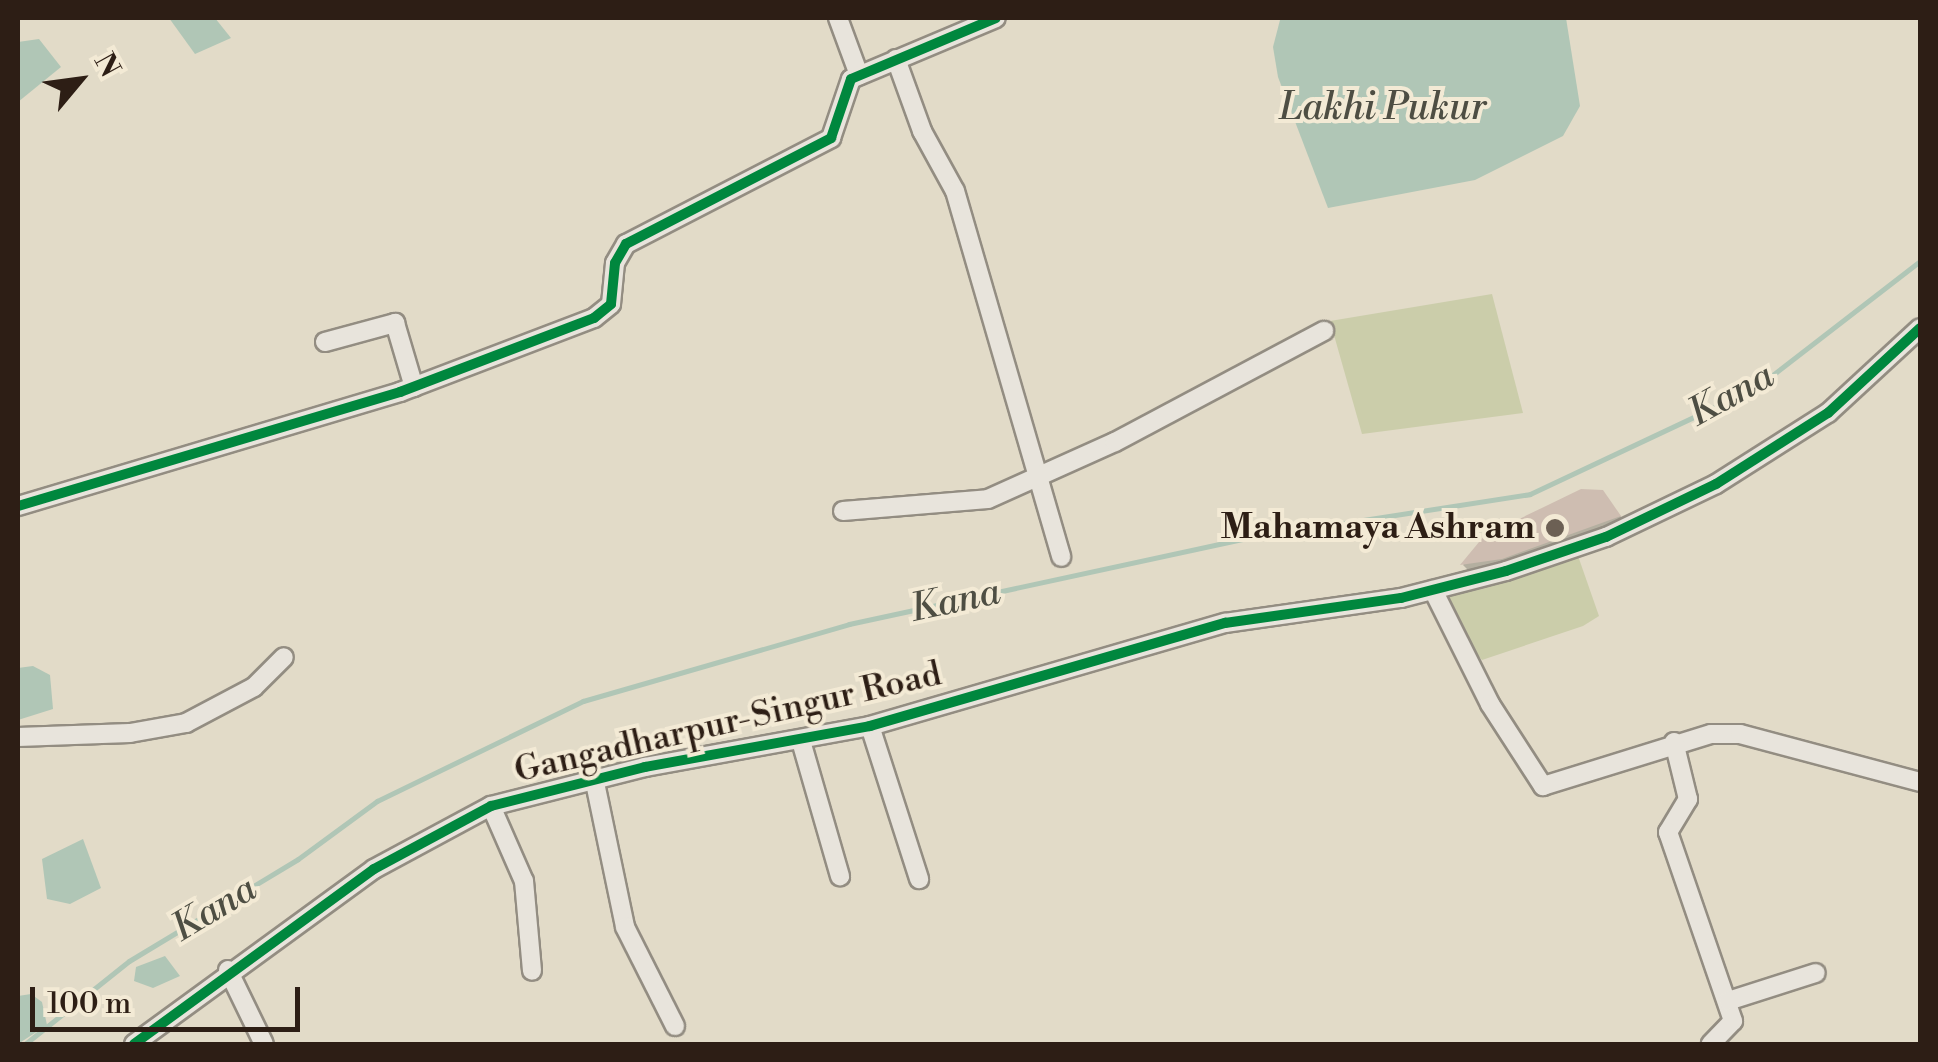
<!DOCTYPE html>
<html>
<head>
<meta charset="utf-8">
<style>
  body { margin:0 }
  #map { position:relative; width:1938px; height:1062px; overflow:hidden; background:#e2dbc8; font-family:"Libre Bodoni",serif }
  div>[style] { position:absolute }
  .green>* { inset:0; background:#cbcdaa }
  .water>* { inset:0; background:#b0c6b6 }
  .shadow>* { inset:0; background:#0003 }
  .stream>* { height:5px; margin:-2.5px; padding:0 2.5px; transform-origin:2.5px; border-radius:2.5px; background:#b0c6b6 }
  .building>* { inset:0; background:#cebdb1 }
  .roads { filter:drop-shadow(2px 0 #938d82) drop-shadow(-2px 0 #938d82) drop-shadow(0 2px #938d82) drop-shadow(0 -2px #938d82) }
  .minor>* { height:18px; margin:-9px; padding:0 9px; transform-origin:9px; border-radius:9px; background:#e8e4dc }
  .cycleway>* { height:10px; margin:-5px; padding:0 5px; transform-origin:5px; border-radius:5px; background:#00873e }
  .dots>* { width:28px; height:28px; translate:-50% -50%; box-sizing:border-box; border:5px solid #f3ead5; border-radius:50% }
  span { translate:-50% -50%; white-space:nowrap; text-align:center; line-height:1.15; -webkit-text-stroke:8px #f3ead5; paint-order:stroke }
  .poi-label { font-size:35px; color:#2d1e15; font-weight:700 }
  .right { translate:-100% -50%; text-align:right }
  .street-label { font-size:35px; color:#2d1e15 }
  .water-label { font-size:38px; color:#4e4e43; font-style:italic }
  .frame { position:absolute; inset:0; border:20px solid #2d1e15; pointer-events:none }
  .north { position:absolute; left:30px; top:30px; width:100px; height:100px; -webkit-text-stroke:8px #f3ead5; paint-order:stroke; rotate:61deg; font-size:28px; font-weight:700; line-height:40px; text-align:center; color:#2d1e15 }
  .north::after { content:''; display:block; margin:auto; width:35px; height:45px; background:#2d1e15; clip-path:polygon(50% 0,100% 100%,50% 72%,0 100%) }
  .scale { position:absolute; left:30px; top:987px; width:270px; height:45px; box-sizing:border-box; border:5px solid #2d1e15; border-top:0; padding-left:12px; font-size:30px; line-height:35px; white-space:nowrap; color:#2d1e15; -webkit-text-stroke:8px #f3ead5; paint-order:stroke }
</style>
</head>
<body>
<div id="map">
  <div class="green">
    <i style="clip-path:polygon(1492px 294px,1523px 413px,1362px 434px,1330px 321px)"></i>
    <i style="clip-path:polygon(1577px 553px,1599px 616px,1583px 626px,1482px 660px,1453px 626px,1442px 593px)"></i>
  </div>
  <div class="water">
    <i style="clip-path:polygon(169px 18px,215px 18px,231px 38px,195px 54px)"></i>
    <i style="clip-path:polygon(1287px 18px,1566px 18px,1580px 106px,1563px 136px,1475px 180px,1328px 208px,1278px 77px,1273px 47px,1280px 20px)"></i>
    <i style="clip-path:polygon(39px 39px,61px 67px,18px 102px,18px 42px)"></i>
    <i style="clip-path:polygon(33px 666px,50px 675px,53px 709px,18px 720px,18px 668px)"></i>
    <i style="clip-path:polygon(83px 839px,101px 888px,70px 904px,47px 899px,42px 859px)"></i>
    <i style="clip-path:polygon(165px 956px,180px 976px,153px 988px,134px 981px,136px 967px)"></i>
    <i style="clip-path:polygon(31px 994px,42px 1002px,47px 1025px,18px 1044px,18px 996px)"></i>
  </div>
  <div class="shadow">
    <i style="clip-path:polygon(1602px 492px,1628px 526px,1472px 574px,1463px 565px,1485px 538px)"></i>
  </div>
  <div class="stream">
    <i style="left:25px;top:1044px;width:133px;rotate:-38.6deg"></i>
    <i style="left:129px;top:961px;width:197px;rotate:-31.1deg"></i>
    <i style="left:298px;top:859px;width:98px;rotate:-36.3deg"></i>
    <i style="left:377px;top:801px;width:229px;rotate:-25.9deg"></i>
    <i style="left:583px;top:701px;width:277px;rotate:-16.1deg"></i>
    <i style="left:849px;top:624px;width:413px;rotate:-12.2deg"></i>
    <i style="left:1253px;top:537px;width:280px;rotate:-8.8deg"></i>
    <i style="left:1530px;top:494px;width:251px;rotate:-25.2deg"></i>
    <i style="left:1757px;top:387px;width:206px;rotate:-37.7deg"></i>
  </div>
  <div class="building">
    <i style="clip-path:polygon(1581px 489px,1603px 490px,1621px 516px,1502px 559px,1460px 565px,1484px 536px)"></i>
  </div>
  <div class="roads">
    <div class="minor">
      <i style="left:838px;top:18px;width:61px;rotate:69.8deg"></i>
      <i style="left:896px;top:59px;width:77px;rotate:70.1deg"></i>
      <i style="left:922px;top:131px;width:68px;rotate:61.2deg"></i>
      <i style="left:955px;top:191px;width:381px;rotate:73.8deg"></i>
      <i style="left:325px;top:342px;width:73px;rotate:-15.2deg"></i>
      <i style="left:395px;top:323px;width:67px;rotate:73.5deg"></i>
      <i style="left:18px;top:506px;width:399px;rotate:-16.6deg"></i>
      <i style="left:400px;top:392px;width:208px;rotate:-20.9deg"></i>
      <i style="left:594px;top:318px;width:22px;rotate:-39deg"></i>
      <i style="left:611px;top:304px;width:41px;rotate:-84.4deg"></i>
      <i style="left:615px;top:263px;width:22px;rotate:-60deg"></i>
      <i style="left:626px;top:244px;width:231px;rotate:-27.3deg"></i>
      <i style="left:831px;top:138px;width:62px;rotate:-71.3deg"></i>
      <i style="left:851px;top:79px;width:157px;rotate:-22.8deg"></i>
      <i style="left:843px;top:511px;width:145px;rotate:-4.7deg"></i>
      <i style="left:988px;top:499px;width:139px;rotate:-24.2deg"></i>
      <i style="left:1115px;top:442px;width:237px;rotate:-28deg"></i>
      <i style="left:1433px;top:590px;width:127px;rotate:63.4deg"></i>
      <i style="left:1490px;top:704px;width:98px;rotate:57.1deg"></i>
      <i style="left:1543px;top:786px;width:176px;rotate:-17.2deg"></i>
      <i style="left:1711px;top:734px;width:29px"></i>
      <i style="left:1740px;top:734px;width:186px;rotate:14.9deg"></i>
      <i style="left:870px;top:726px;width:161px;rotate:72.2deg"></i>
      <i style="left:18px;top:737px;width:112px;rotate:-2deg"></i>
      <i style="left:130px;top:733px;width:57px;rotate:-10.1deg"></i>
      <i style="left:186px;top:723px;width:77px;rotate:-27.9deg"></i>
      <i style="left:254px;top:687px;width:42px;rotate:-45deg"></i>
      <i style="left:801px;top:741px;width:141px;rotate:73.9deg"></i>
      <i style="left:1674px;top:742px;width:59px;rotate:76.2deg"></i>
      <i style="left:1688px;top:799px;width:39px;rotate:121deg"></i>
      <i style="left:1668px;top:832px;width:200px;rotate:71deg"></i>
      <i style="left:1733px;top:1021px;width:32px;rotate:134deg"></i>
      <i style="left:594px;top:778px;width:152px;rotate:78.2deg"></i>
      <i style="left:625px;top:927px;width:111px;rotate:63.2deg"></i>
      <i style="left:491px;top:806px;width:82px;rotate:66.3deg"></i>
      <i style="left:524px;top:881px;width:90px;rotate:84.9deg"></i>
      <i style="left:228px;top:970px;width:82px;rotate:64.1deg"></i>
      <i style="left:1728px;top:1001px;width:92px;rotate:-17.7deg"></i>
      <i style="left:134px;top:1044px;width:297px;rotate:-36.1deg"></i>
      <i style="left:374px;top:869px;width:133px;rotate:-28.3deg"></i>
      <i style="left:491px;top:806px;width:159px;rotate:-14.2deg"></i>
      <i style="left:645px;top:767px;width:229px;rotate:-10.3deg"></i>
      <i style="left:870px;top:726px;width:370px;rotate:-16.2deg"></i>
      <i style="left:1225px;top:623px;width:178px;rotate:-8.1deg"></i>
      <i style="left:1401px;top:598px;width:108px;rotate:-14.4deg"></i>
      <i style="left:1506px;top:571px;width:106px;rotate:-18.8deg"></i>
      <i style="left:1606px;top:537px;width:122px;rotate:-25.7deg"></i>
      <i style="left:1716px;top:484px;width:133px;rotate:-32.4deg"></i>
      <i style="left:1828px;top:413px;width:125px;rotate:-42.7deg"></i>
    </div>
  </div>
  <div class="cycleway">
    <i style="left:18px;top:506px;width:399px;rotate:-16.6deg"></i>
    <i style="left:400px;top:392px;width:208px;rotate:-20.9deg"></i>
    <i style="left:594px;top:318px;width:22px;rotate:-39deg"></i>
    <i style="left:611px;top:304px;width:41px;rotate:-84.4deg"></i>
    <i style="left:615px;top:263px;width:22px;rotate:-60deg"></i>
    <i style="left:626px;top:244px;width:231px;rotate:-27.3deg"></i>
    <i style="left:831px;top:138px;width:62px;rotate:-71.3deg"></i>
    <i style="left:851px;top:79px;width:157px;rotate:-22.8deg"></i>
    <i style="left:134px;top:1044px;width:297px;rotate:-36.1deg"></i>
    <i style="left:374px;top:869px;width:133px;rotate:-28.3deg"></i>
    <i style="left:491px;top:806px;width:159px;rotate:-14.2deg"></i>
    <i style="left:645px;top:767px;width:229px;rotate:-10.3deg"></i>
    <i style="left:870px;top:726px;width:370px;rotate:-16.2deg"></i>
    <i style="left:1225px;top:623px;width:178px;rotate:-8.1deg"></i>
    <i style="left:1401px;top:598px;width:108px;rotate:-14.4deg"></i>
    <i style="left:1506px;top:571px;width:106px;rotate:-18.8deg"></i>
    <i style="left:1606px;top:537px;width:122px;rotate:-25.7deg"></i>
    <i style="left:1716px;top:484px;width:133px;rotate:-32.4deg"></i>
    <i style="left:1828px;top:413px;width:125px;rotate:-42.7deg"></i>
  </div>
  <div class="dots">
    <i style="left:1555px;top:528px;background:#6c6054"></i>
  </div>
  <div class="poi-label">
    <span class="right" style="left:1535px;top:528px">Mahamaya Ashram</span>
  </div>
  <div class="street-label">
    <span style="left:728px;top:723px;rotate:-13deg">Gangadharpur-Singur Road</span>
  </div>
  <div class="water-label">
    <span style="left:1383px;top:108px">Lakhi Pukur</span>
    <span style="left:1731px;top:395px;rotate:-29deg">Kana</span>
    <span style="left:955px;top:601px;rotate:-12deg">Kana</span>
    <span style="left:214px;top:909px;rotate:-31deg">Kana</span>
  </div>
  <div class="frame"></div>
  <div class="north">N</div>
  <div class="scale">100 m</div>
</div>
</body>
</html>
